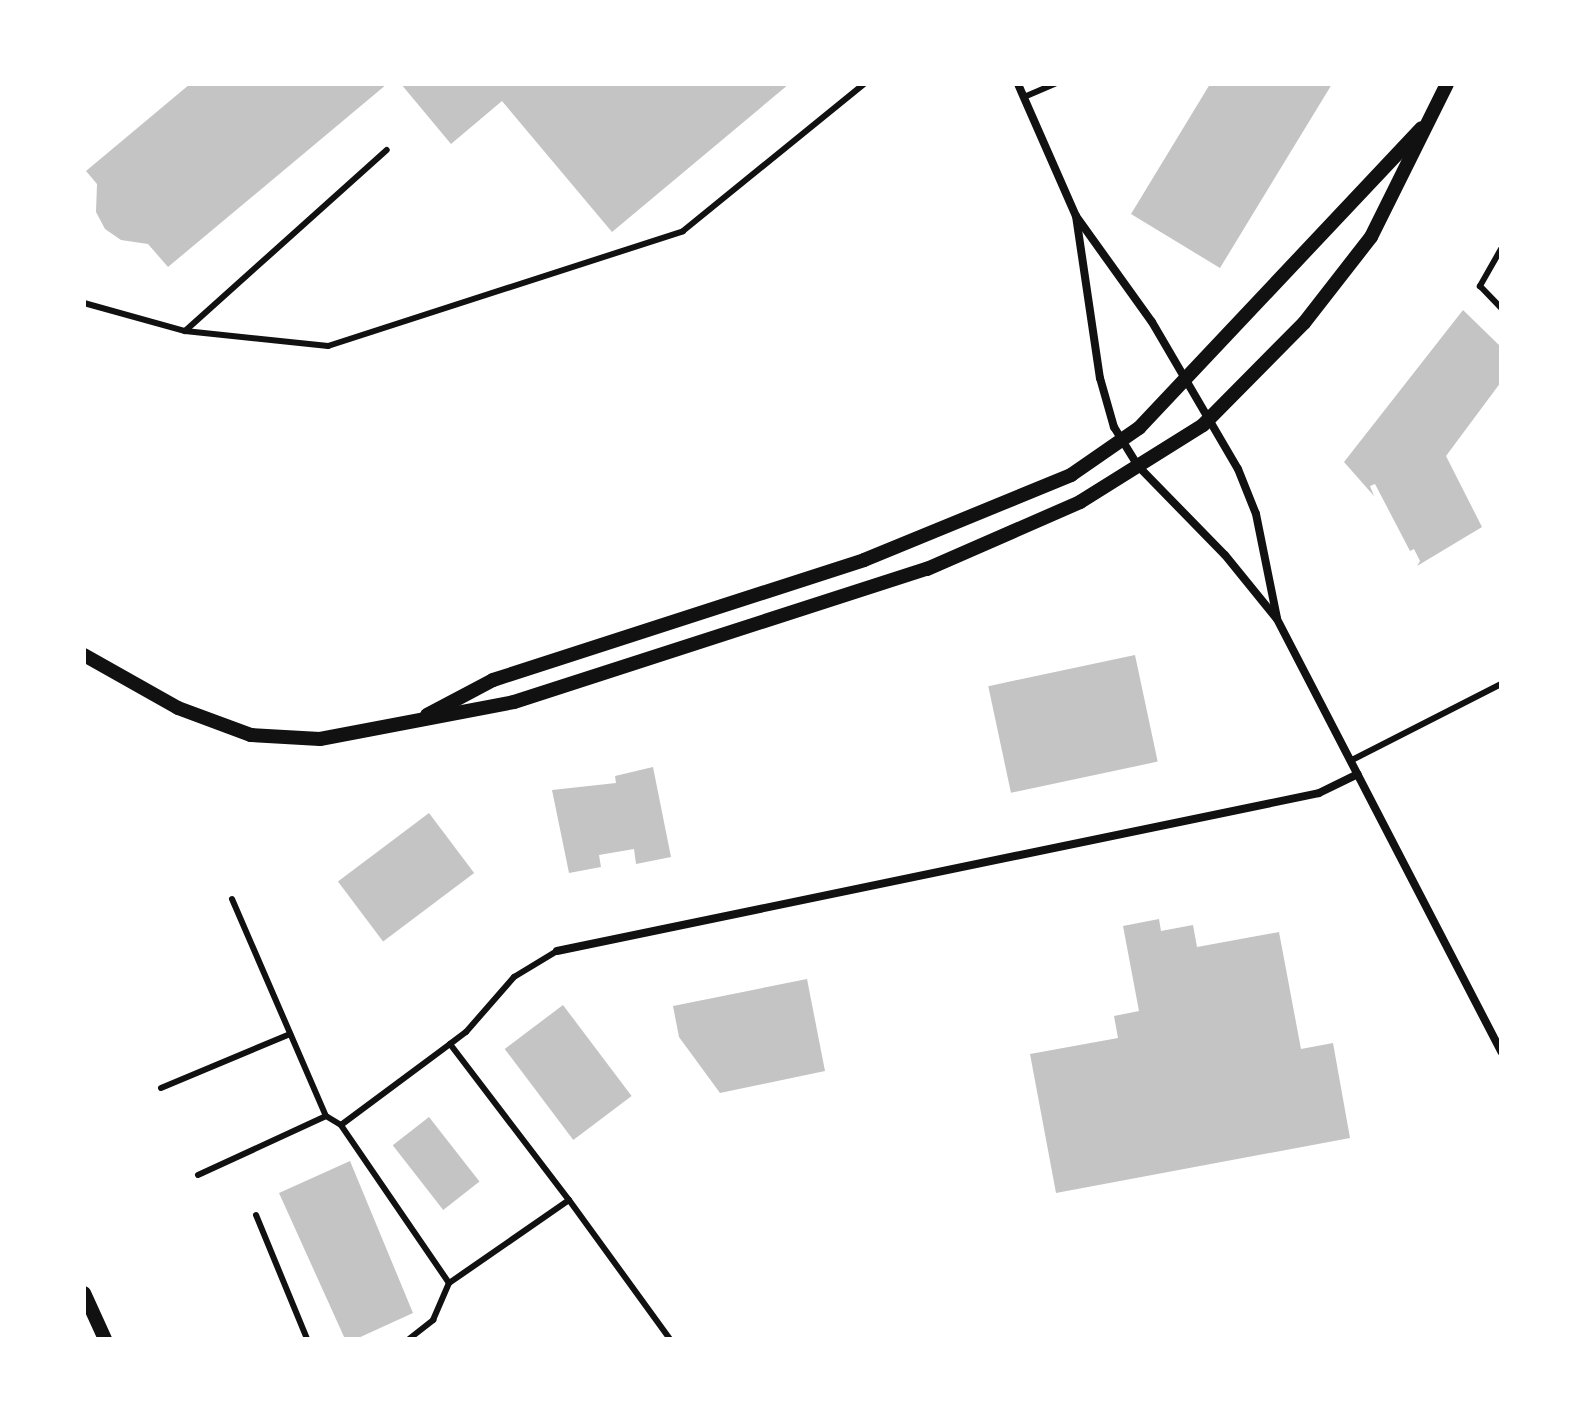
<!DOCTYPE html>
<html>
<head>
<meta charset="utf-8">
<style>
  body { margin:0 }
  #map { position:relative; width:1585px; height:1423px; overflow:hidden; background:#fff; font-family:"Titillium Web",sans-serif }
  div>[style] { position:absolute }
  .building>* { inset:0; background:#c4c4c4; transform-origin:0 0 }
  .service>* { height:6px; margin:-3px; padding:0 3px; transform-origin:3px; border-radius:3px; background:#111 }
  .minor>* { height:8px; margin:-4px; padding:0 4px; transform-origin:4px; border-radius:4px; background:#111 }
  .tertiary>* { height:14px; margin:-7px; padding:0 7px; transform-origin:7px; border-radius:7px; background:#111 }
  span { translate:-50% -50%; white-space:nowrap; text-align:center; line-height:1.15; -webkit-text-stroke:6px #fff; paint-order:stroke }
  .frame { position:absolute; inset:0; border:86px solid #fff; pointer-events:none }
</style>
</head>
<body>
<div id="map">
  <div class="building">
    <i style="clip-path:polygon(190px 84px,387px 84px,168px 267px,148px 244px,121px 240px,105px 229px,96px 212px,97px 184px,86px 171px)"></i>
    <i style="clip-path:polygon(401px 84px,789px 84px,612px 232px,502px 101px,451px 144px)"></i>
    <i style="clip-path:polygon(1210px 84px,1332px 84px,1220px 268px,1131px 214px)"></i>
    <i style="clip-path:polygon(1463px 310px,1501px 347px,1501px 382px,1446px 456px,1482px 527px,1417px 566px,1420px 561px,1414px 549px,1410px 551px,1375px 484px,1370px 486px,1374px 496px,1344px 462px)"></i>
    <i style="left:1135px;top:655px;width:109px;height:150px;rotate:78deg"></i>
    <i style="clip-path:polygon(653px 767px,671px 857px,636px 864px,634px 849px,599px 855px,601px 867px,569px 873px,552px 790px,616px 783px,615px 776px)"></i>
    <i style="left:429px;top:813px;width:75px;height:114px;rotate:53deg"></i>
    <i style="clip-path:polygon(1159px 919px,1161px 931px,1193px 925px,1197px 947px,1279px 932px,1301px 1049px,1333px 1043px,1350px 1138px,1056px 1193px,1030px 1054px,1118px 1038px,1114px 1016px,1139px 1011px,1123px 926px)"></i>
    <i style="clip-path:polygon(807px 979px,825px 1071px,720px 1093px,679px 1037px,673px 1006px)"></i>
    <i style="left:563px;top:1005px;width:114px;height:73px;rotate:53deg"></i>
    <i style="left:429px;top:1117px;width:82px;height:46px;rotate:52deg"></i>
    <i style="clip-path:polygon(350px 1161px,413px 1313px,356px 1339px,345px 1339px,279px 1193px)"></i>
  </div>
  <div class="service">
    <i style="left:1024px;top:97px;width:33px;rotate:-23deg"></i>
    <i style="left:1501px;top:249px;width:43px;rotate:119.6deg"></i>
    <i style="left:1480px;top:286px;width:30px;rotate:46deg"></i>
    <i style="left:84px;top:303px;width:105px;rotate:15.5deg"></i>
    <i style="left:185px;top:331px;width:144px;rotate:6deg"></i>
    <i style="left:328px;top:346px;width:373px;rotate:-17.9deg"></i>
    <i style="left:683px;top:231px;width:233px;rotate:-39.1deg"></i>
    <i style="left:185px;top:331px;width:271px;rotate:-41.9deg"></i>
    <i style="left:1350px;top:761px;width:169px;rotate:-27deg"></i>
    <i style="left:232px;top:899px;width:236px;rotate:66.6deg"></i>
    <i style="left:326px;top:1116px;width:17px;rotate:31deg"></i>
    <i style="left:450px;top:1044px;width:196px;rotate:52.7deg"></i>
    <i style="left:569px;top:1200px;width:146px;rotate:145.3deg"></i>
    <i style="left:449px;top:1283px;width:191px;rotate:-124.4deg"></i>
    <i style="left:341px;top:1125px;width:136px;rotate:-36.6deg"></i>
    <i style="left:450px;top:1044px;width:20px;rotate:-37deg"></i>
    <i style="left:466px;top:1032px;width:73px;rotate:-48.9deg"></i>
    <i style="left:514px;top:977px;width:50px;rotate:-31.2deg"></i>
    <i style="left:161px;top:1088px;width:140px;rotate:-22.7deg"></i>
    <i style="left:198px;top:1175px;width:141px;rotate:-24.7deg"></i>
    <i style="left:569px;top:1200px;width:172px;rotate:54deg"></i>
    <i style="left:256px;top:1215px;width:134px;rotate:67.6deg"></i>
    <i style="left:409px;top:1339px;width:31px;rotate:-38deg"></i>
    <i style="left:433px;top:1320px;width:40px;rotate:-66.6deg"></i>
  </div>
  <div class="minor">
    <i style="left:1018px;top:84px;width:144px;rotate:66.3deg"></i>
    <i style="left:1076px;top:216px;width:130px;rotate:54.4deg"></i>
    <i style="left:1152px;top:322px;width:170px;rotate:59.7deg"></i>
    <i style="left:1238px;top:469px;width:48px;rotate:68.2deg"></i>
    <i style="left:1256px;top:514px;width:106px;rotate:78.6deg"></i>
    <i style="left:1076px;top:216px;width:164px;rotate:81.6deg"></i>
    <i style="left:1100px;top:378px;width:51px;rotate:74.1deg"></i>
    <i style="left:1114px;top:427px;width:46px;rotate:58.4deg"></i>
    <i style="left:1138px;top:466px;width:124px;rotate:45.7deg"></i>
    <i style="left:1225px;top:555px;width:82px;rotate:50.9deg"></i>
    <i style="left:1277px;top:619px;width:488px;rotate:62.6deg"></i>
    <i style="left:557px;top:951px;width:778px;rotate:-11.71deg"></i>
    <i style="left:1319px;top:793px;width:43px;rotate:-26deg"></i>
  </div>
  <div class="tertiary">
    <i style="left:84px;top:655px;width:108px;rotate:29.4deg"></i>
    <i style="left:178px;top:708px;width:78px;rotate:20.3deg"></i>
    <i style="left:251px;top:735px;width:69px;rotate:3.3deg"></i>
    <i style="left:320px;top:739px;width:197px;rotate:-10.8deg"></i>
    <i style="left:514px;top:702px;width:434px;rotate:-17.9deg"></i>
    <i style="left:927px;top:569px;width:167px;rotate:-23.6deg"></i>
    <i style="left:1080px;top:502px;width:145px;rotate:-32deg"></i>
    <i style="left:1203px;top:425px;width:144px;rotate:-45.3deg"></i>
    <i style="left:1304px;top:323px;width:109px;rotate:-52.1deg"></i>
    <i style="left:1371px;top:237px;width:171px;rotate:-63.6deg"></i>
    <i style="left:427px;top:715px;width:75px;rotate:-27.9deg"></i>
    <i style="left:493px;top:680px;width:390px;rotate:-17.9deg"></i>
    <i style="left:864px;top:560px;width:224px;rotate:-22.3deg"></i>
    <i style="left:1071px;top:475px;width:83px;rotate:-34.7deg"></i>
    <i style="left:1139px;top:428px;width:412px;rotate:-46.7deg"></i>
    <i style="left:84px;top:1293px;width:51px;rotate:65.5deg"></i>
  </div>
  <div class="frame"></div>
</div>
</body>
</html>
